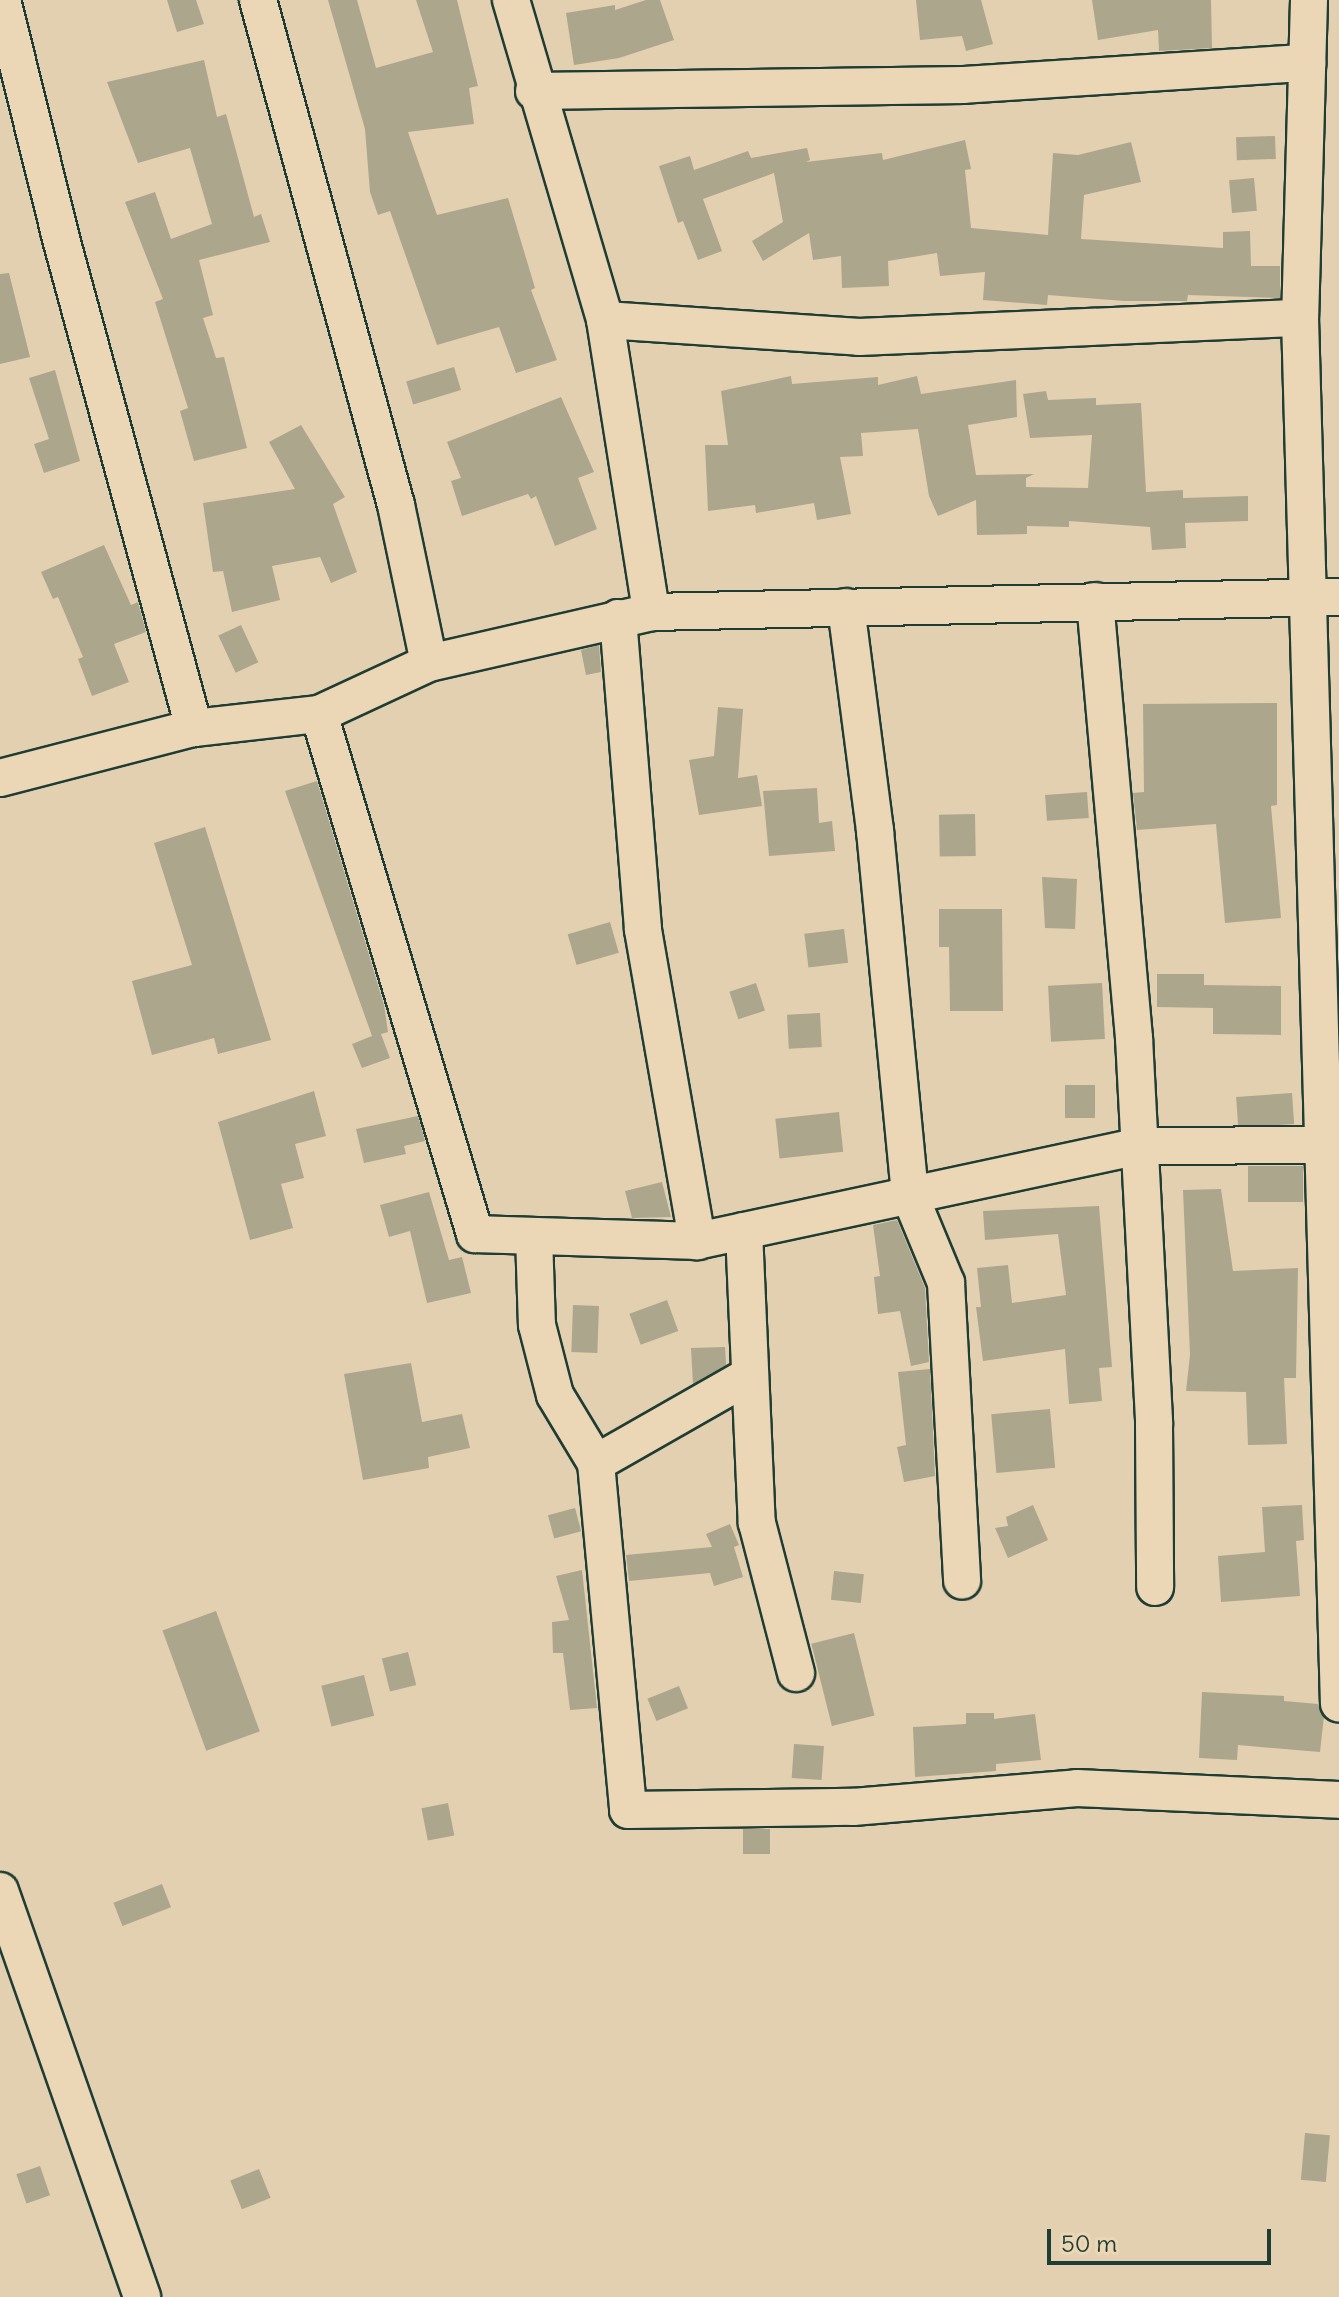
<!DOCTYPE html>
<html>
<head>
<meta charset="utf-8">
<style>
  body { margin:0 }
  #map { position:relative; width:1339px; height:2297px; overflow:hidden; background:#e3d0b0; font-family:Delius,sans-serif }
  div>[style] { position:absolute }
  .building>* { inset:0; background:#aca68d; transform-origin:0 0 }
  .roads { filter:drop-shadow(2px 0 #1f3d34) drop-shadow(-2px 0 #1f3d34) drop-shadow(0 2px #1f3d34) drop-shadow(0 -2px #1f3d34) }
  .minor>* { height:36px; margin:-18px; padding:0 18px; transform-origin:18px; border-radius:18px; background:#ebd6b5 }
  span { translate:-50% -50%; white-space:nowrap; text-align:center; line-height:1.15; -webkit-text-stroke:8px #ebd6b5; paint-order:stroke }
  .scale { position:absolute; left:1047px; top:2229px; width:224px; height:36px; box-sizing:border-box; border:4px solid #1f3d34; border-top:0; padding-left:10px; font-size:24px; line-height:28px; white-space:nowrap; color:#1f3d34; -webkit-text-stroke:6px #ebd6b5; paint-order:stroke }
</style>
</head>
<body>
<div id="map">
  <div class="building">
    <i style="clip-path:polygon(167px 0,196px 0,204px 24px,177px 32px)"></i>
    <i style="clip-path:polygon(328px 0,357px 0,376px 68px,433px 52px,416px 0,457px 0,478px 86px,469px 88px,474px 124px,408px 132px,437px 215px,508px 198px,535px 288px,531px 290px,557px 360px,516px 373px,499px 327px,437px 345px,390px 211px,378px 215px,370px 192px,365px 129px)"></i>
    <i style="clip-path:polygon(646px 0,660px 0,674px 40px,619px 58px,574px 65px,566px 13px,615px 5px,615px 10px)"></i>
    <i style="clip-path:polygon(916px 0,981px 0,993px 44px,966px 51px,962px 36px,920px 40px)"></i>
    <i style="clip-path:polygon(1092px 0,1211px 0,1212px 48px,1159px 51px,1158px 30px,1098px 40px)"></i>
    <i style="clip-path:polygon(204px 60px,217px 117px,226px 114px,254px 217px,261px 214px,270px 242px,199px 260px,213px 315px,203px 318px,216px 358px,224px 357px,247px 448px,194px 461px,180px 411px,188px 408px,155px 302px,163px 299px,125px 202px,155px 192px,171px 239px,212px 224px,190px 148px,138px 163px,107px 82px)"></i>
    <i style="left:1275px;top:136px;width:23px;height:39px;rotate:88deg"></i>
    <i style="clip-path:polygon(965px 140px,971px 169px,965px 170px,971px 228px,1048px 235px,1053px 153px,1078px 155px,1131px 142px,1141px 182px,1084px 195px,1081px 239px,1223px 248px,1223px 232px,1250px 231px,1251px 266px,1280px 266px,1280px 298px,1188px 295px,1187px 301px,1124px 301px,1048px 295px,1047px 305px,983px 300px,985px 272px,940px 276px,937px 253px,888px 261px,889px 286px,842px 288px,841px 256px,813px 260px,809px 233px,763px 261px,752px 241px,783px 222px,774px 173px,703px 199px,722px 251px,698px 260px,683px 221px,678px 223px,659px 166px,690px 156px,694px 170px,748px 151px,751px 158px,807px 148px,810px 160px,806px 162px,882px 153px,883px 160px)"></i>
    <i style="left:1254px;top:178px;width:33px;height:25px;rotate:85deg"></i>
    <i style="clip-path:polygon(9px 273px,30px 357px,0 364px,0 274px)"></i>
    <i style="left:454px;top:367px;width:24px;height:50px;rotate:73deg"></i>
    <i style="clip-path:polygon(55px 370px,80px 461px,44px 473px,34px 444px,49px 439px,29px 378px)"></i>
    <i style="clip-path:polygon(791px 376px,792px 384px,878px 377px,878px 385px,917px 376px,921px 394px,1016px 380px,1017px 417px,968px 425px,976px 475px,1034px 474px,1026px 478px,1026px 487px,1088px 488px,1092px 435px,1030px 438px,1023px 394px,1046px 391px,1048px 400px,1096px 398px,1096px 405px,1141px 403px,1146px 492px,1183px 490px,1183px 498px,1248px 496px,1248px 521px,1185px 523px,1186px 548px,1152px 550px,1150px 527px,1069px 521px,1069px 527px,1027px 526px,1027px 534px,977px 535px,976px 500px,938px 516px,929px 496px,918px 429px,861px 433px,863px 456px,840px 457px,851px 514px,817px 520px,814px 503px,756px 513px,755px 505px,708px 511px,705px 445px,728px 445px,721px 391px)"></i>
    <i style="clip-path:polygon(561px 397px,594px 472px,578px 478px,597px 529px,555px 546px,536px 496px,531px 499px,528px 494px,462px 516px,451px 481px,461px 478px,447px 442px)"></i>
    <i style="clip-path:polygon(301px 425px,345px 497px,333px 504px,357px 572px,331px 583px,320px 557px,272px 566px,280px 600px,232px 612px,223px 571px,213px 572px,203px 503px,295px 489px,269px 442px)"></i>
    <i style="clip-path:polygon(104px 545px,131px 605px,138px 602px,146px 632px,114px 644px,129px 682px,92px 696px,78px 659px,83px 657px,58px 597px,53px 599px,41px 572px)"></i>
    <i style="left:241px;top:625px;width:41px;height:25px;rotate:65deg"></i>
    <i style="clip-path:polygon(599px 645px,601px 672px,586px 675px,581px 650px)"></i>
    <i style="clip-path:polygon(1277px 703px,1277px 805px,1271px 806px,1281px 918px,1225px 923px,1216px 824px,1137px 830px,1133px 793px,1144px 792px,1143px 704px)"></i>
    <i style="clip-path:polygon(718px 707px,743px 709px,738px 778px,757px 775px,762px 806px,699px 815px,689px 760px,714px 756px)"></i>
    <i style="clip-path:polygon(317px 781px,384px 1005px,388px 1032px,381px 1034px,390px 1058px,362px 1068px,352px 1044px,372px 1036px,285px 791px)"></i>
    <i style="clip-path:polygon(817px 788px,819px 823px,832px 821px,835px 851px,769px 856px,763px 791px)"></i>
    <i style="left:1087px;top:792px;width:26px;height:42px;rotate:86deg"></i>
    <i style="left:975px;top:814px;width:42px;height:36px;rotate:89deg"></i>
    <i style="clip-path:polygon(205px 827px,271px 1040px,218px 1054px,214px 1038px,152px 1055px,132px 981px,192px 965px,154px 843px)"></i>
    <i style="clip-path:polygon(1042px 877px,1077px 879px,1075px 929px,1045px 928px)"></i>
    <i style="clip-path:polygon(939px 909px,1002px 909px,1003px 1011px,950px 1011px,949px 947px,939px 947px)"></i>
    <i style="left:610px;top:922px;width:32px;height:44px;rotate:74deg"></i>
    <i style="left:844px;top:929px;width:34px;height:40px;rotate:83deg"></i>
    <i style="clip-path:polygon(1157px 974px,1204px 974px,1204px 985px,1281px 986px,1281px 1035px,1213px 1034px,1213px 1008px,1157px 1007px)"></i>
    <i style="left:756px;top:983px;width:29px;height:28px;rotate:72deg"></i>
    <i style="left:1102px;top:983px;width:56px;height:54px;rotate:87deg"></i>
    <i style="left:820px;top:1013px;width:34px;height:33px;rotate:87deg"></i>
    <i style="left:1065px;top:1085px;width:30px;height:33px"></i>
    <i style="clip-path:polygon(314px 1091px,326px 1136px,295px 1144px,304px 1178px,281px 1184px,293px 1228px,250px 1240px,218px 1122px)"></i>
    <i style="left:1292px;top:1093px;width:31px;height:56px;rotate:86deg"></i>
    <i style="left:839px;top:1112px;width:40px;height:64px;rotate:84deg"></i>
    <i style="clip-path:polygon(418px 1116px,425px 1141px,404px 1146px,406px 1154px,364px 1163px,356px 1129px)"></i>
    <i style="left:1248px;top:1166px;width:55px;height:36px"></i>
    <i style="clip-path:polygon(662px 1182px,671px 1217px,632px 1218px,625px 1191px)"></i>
    <i style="clip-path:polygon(1221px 1189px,1233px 1271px,1298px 1268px,1296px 1378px,1284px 1378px,1287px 1444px,1248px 1445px,1246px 1392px,1186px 1391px,1190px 1355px,1183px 1190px)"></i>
    <i style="clip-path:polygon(429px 1192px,449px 1260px,462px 1257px,471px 1293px,427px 1303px,410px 1231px,389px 1237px,380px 1205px)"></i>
    <i style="clip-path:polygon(1099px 1206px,1112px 1367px,1099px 1368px,1102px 1401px,1069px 1404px,1065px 1349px,983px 1361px,976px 1307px,981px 1307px,977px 1268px,1008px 1265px,1012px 1303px,1066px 1295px,1058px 1234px,985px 1240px,983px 1211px)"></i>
    <i style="clip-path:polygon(897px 1220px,925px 1288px,929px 1362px,911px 1366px,900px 1311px,878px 1314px,874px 1277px,880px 1276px,873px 1225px)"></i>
    <i style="left:667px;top:1300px;width:33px;height:40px;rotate:70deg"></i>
    <i style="left:573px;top:1305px;width:26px;height:47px;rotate:2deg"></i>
    <i style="clip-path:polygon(725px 1347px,726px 1365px,693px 1384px,691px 1348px)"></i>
    <i style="clip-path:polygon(411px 1363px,422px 1422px,462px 1414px,470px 1448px,428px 1457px,429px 1468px,363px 1480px,344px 1374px)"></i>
    <i style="clip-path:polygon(930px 1369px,935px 1476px,904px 1482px,897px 1447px,906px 1445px,898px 1372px)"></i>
    <i style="left:1050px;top:1409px;width:59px;height:59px;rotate:85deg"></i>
    <i style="clip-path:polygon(1033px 1505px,1048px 1540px,1008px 1558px,995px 1528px,1008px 1526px,1006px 1517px)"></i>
    <i style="clip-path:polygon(1302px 1505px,1304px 1540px,1296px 1541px,1300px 1596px,1221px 1602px,1218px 1556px,1265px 1552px,1262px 1507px)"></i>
    <i style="left:575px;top:1508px;width:24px;height:28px;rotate:75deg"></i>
    <i style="clip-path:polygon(730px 1524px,739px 1545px,734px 1547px,743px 1577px,714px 1586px,710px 1573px,629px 1581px,626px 1555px,712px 1547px,706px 1534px)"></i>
    <i style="clip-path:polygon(582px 1570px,597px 1708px,570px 1710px,563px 1653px,553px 1653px,552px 1622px,569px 1620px,556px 1576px)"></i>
    <i style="left:834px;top:1571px;width:30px;height:29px;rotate:6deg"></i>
    <i style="left:216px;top:1611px;width:128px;height:57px;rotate:70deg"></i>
    <i style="left:854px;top:1633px;width:85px;height:44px;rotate:76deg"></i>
    <i style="left:408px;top:1652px;width:34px;height:27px;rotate:76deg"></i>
    <i style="left:364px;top:1675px;width:42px;height:44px;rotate:76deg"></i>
    <i style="left:679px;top:1686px;width:24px;height:34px;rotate:68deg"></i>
    <i style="clip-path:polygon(1202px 1692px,1284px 1696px,1284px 1701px,1318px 1704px,1324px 1716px,1320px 1752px,1238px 1745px,1237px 1760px,1199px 1758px)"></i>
    <i style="clip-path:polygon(966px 1713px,994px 1713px,994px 1719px,1035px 1714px,1041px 1760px,996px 1764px,996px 1771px,915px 1777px,913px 1727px,966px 1724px)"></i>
    <i style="left:794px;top:1744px;width:30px;height:34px;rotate:4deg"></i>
    <i style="left:448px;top:1803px;width:33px;height:27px;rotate:79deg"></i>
    <i style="left:743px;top:1829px;width:27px;height:25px"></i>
    <i style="left:162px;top:1884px;width:25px;height:52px;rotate:69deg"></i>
    <i style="left:1305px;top:2133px;width:25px;height:47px;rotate:5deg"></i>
    <i style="left:40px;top:2166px;width:31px;height:25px;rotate:71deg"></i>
    <i style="left:259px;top:2169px;width:31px;height:31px;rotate:68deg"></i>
  </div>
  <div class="roads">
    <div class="minor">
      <i style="left:2px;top:0;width:242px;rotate:76.1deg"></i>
      <i style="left:60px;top:235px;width:511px;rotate:74.79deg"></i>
      <i style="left:258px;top:0;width:524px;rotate:74.72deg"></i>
      <i style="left:396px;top:505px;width:161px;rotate:78.2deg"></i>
      <i style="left:511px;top:0;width:334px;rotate:73.6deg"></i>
      <i style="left:605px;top:320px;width:296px;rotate:81deg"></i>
      <i style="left:1309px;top:0;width:318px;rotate:91.6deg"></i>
      <i style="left:1300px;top:318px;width:1386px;rotate:88.39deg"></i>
      <i style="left:534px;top:91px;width:429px;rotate:-0.8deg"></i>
      <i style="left:963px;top:85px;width:345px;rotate:-3.7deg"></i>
      <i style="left:605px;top:320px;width:255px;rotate:3.8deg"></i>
      <i style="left:859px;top:337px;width:441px;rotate:-2.5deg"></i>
      <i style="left:1095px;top:601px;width:439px;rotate:84.9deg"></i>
      <i style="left:1134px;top:1038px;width:387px;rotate:87deg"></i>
      <i style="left:1154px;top:1424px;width:163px;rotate:89.6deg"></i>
      <i style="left:846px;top:607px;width:226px;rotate:82.6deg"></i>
      <i style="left:875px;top:831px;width:367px;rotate:84.5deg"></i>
      <i style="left:910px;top:1196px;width:94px;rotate:67.5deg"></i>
      <i style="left:946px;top:1283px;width:298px;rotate:86.9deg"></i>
      <i style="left:618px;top:618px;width:313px;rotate:85.4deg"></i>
      <i style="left:643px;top:930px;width:316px;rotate:80.1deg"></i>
      <i style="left:319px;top:714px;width:543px;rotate:73.3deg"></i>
      <i style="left:475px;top:1234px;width:222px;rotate:1.8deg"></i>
      <i style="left:697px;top:1241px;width:453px;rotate:-12.1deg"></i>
      <i style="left:1140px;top:1146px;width:199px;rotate:-0.3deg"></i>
      <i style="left:0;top:778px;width:200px;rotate:-14.5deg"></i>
      <i style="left:194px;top:728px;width:126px;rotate:-6.4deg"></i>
      <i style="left:319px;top:714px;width:121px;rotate:-24.9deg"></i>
      <i style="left:429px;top:663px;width:228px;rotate:-12.9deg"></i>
      <i style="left:651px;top:612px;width:688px;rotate:-1.25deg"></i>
      <i style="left:744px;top:1231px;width:292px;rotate:87.5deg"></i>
      <i style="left:757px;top:1523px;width:155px;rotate:75.4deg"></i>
      <i style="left:534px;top:1236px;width:89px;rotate:88.1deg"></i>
      <i style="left:537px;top:1325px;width:72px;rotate:75.6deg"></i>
      <i style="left:555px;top:1395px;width:79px;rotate:58.9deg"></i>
      <i style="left:596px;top:1463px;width:348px;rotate:84.7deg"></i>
      <i style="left:628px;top:1810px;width:225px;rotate:-0.8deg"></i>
      <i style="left:853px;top:1807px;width:225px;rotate:-4.8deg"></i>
      <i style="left:1077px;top:1788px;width:262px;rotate:2.6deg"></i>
      <i style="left:596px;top:1463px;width:177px;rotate:-29.7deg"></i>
      <i style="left:0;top:1891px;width:430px;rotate:70.7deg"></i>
    </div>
  </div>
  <div class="scale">50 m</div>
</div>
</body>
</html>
